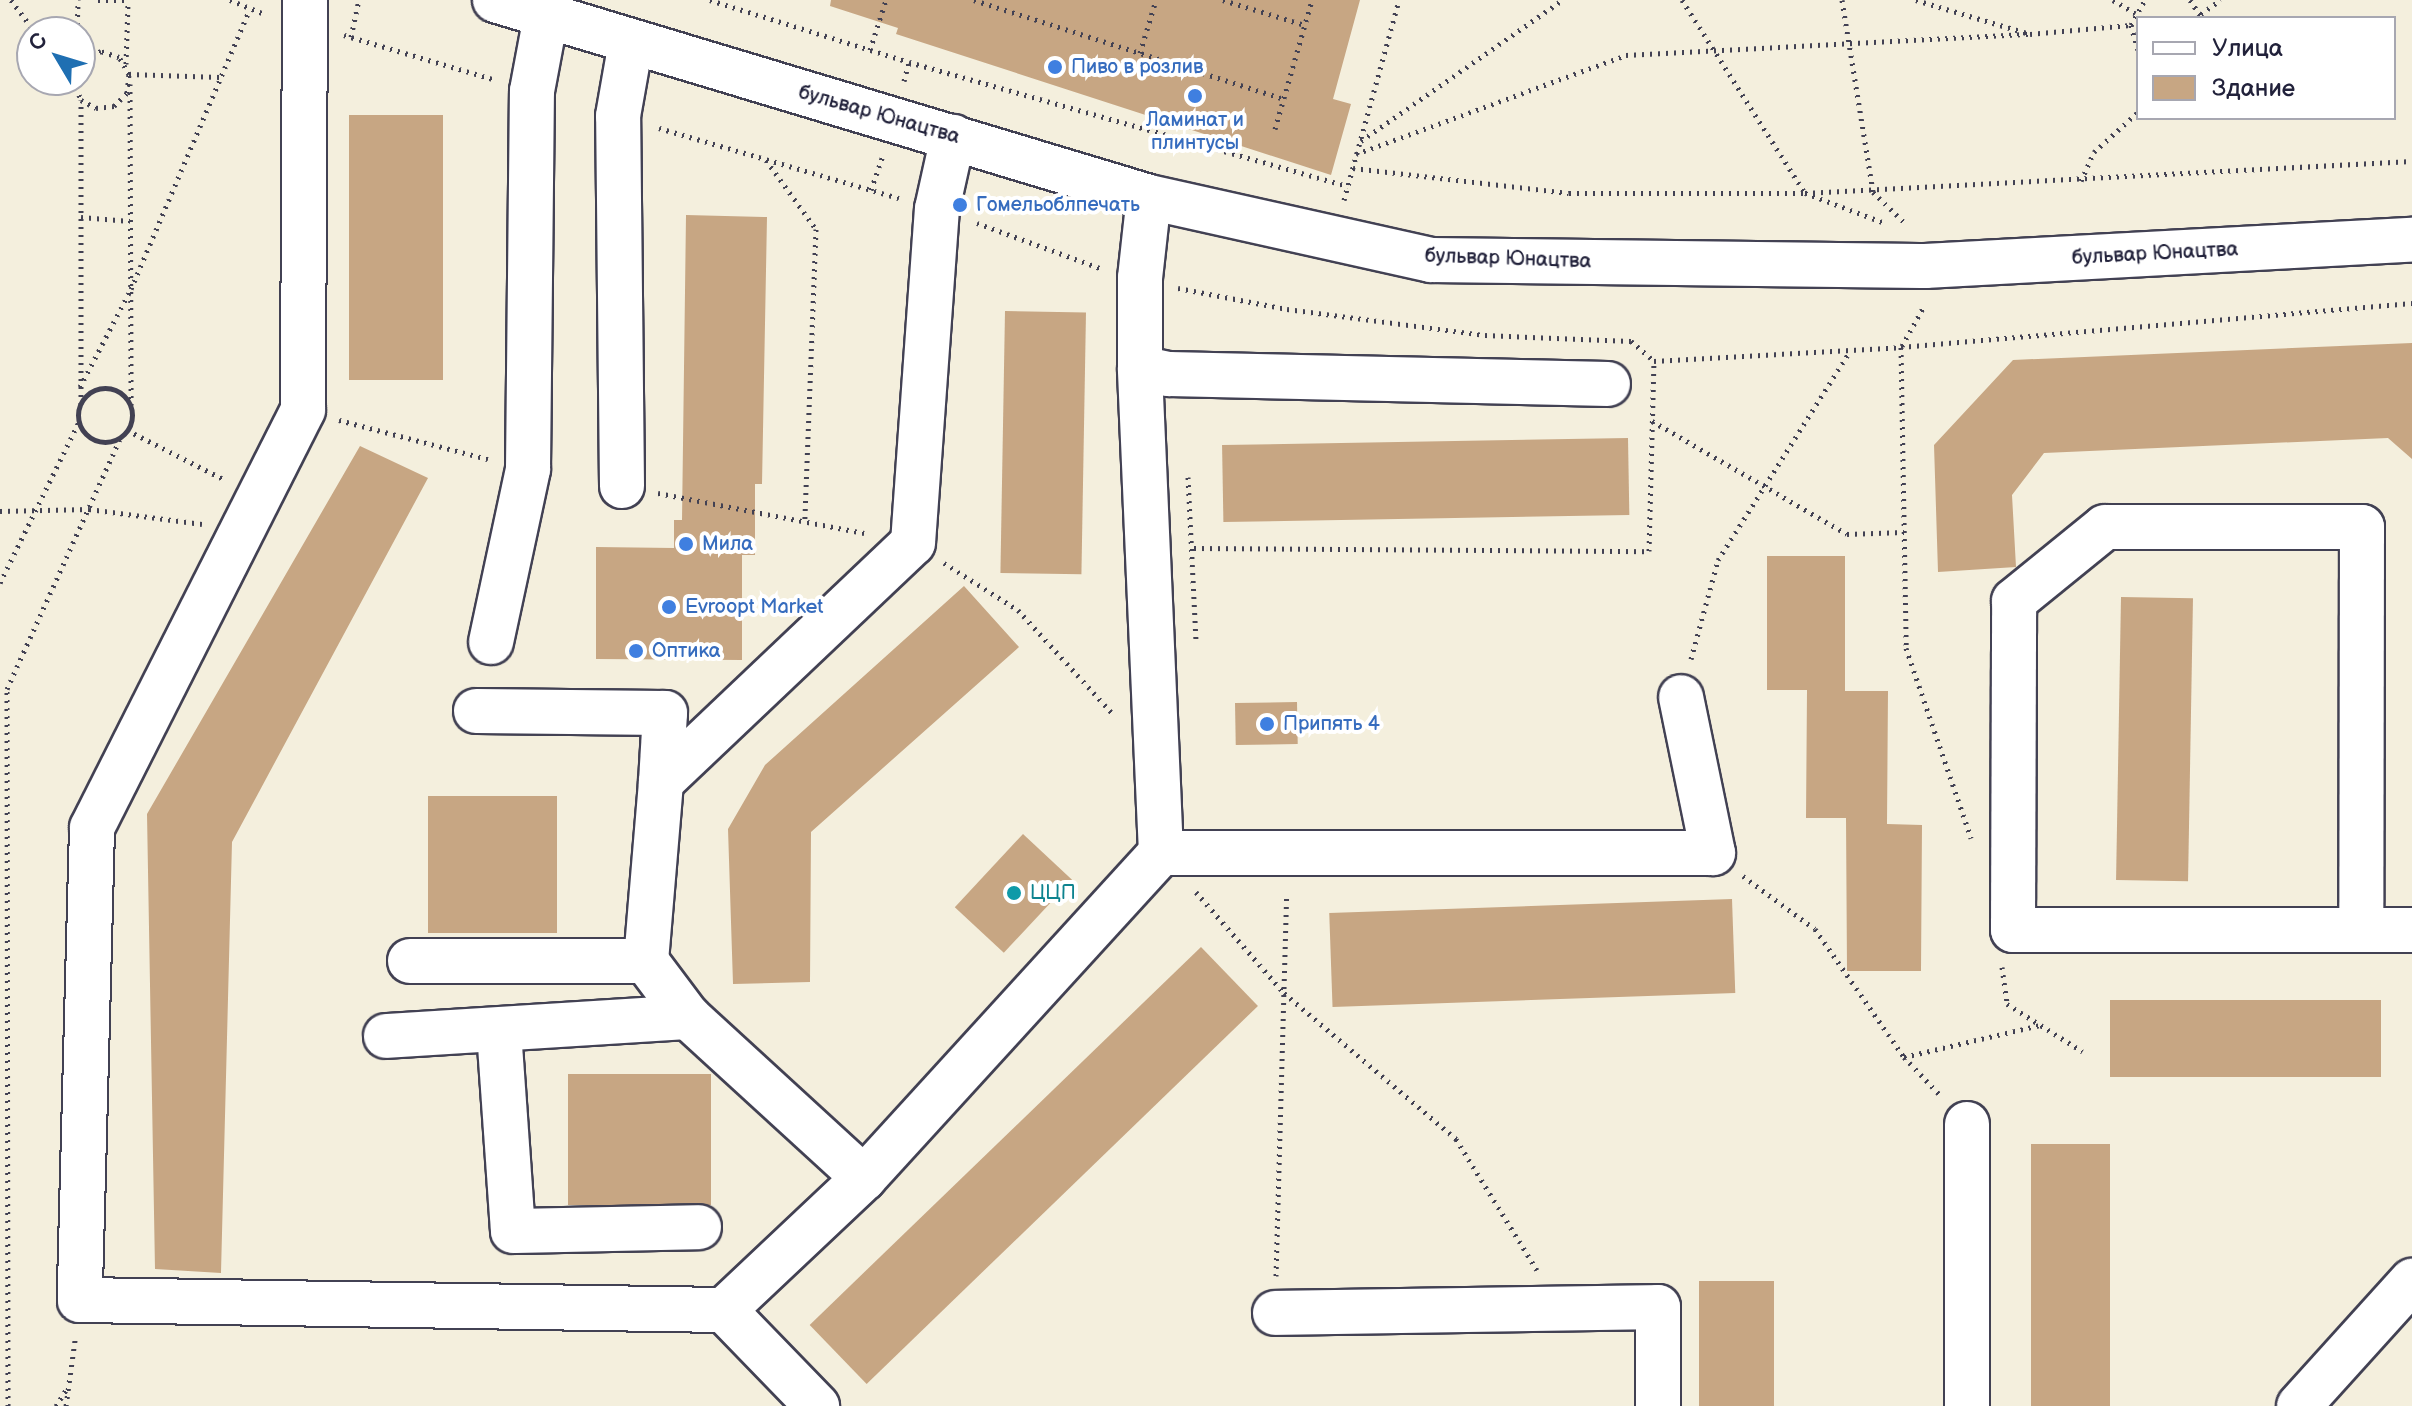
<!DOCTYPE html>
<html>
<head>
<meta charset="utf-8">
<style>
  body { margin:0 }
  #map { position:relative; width:2412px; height:1406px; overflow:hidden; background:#f4efdd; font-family:"Balsamiq Sans",sans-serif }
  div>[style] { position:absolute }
  .building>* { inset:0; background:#c7a683; transform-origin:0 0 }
  .path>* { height:5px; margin-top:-2.5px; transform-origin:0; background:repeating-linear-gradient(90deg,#424153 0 2px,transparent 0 8px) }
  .path>.ring { margin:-2.5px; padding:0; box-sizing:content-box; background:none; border:5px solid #424153; border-radius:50% }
  .roads { filter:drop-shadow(2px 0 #424153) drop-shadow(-2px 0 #424153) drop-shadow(0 2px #424153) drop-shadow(0 -2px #424153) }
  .minor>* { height:44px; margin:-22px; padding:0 22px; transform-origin:22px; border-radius:22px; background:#fff }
  .dots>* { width:22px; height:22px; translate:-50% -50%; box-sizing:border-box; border:4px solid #fff; border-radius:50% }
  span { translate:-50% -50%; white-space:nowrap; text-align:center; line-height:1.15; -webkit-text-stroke:8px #fff; paint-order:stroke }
  .shop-label { font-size:20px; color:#366cbe }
  .left { translate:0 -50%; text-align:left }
  .street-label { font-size:20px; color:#22223b }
  .culture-label { font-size:20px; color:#0d838f }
  .legend { position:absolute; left:2136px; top:16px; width:260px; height:104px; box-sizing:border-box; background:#fff; border:2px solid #a7a7b1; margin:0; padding:10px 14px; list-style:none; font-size:24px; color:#22223b }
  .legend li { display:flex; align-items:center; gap:16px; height:40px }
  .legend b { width:40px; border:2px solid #a7a7b1 }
  .north { position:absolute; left:16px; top:16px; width:80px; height:80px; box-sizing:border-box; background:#fff; border:2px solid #a7a7b1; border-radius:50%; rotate:308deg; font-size:22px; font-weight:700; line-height:32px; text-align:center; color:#22223b }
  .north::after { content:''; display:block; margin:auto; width:28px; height:36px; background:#1f6fb2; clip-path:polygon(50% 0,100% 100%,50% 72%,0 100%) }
</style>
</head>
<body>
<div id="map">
  <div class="building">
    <i style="clip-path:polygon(831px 0,1360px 0,1333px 99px,1351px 104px,1331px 175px,896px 34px,898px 28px,830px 6px)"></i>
    <i style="left:349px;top:115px;width:94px;height:265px"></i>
    <i style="clip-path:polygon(686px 215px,767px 217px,762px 484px,755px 484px,755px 555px,742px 555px,742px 660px,596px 659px,596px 547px,674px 548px,674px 520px,682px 520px)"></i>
    <i style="left:1005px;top:311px;width:81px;height:262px;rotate:1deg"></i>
    <i style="clip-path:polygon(2412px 343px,2412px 459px,2388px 438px,2044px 453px,2012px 495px,2016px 567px,1938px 572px,1934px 445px,2013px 360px)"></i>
    <i style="left:1628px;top:438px;width:77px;height:406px;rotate:89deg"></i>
    <i style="clip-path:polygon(360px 446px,428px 478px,232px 842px,221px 1273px,155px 1269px,147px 814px)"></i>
    <i style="clip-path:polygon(1767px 556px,1845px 556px,1845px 691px,1888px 691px,1887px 824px,1922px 825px,1921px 971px,1847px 971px,1846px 818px,1806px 818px,1807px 690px,1767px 690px)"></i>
    <i style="clip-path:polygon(964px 586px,1019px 647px,811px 832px,810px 982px,733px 984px,728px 829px,765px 765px)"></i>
    <i style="left:2121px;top:597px;width:72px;height:283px;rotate:1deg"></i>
    <i style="left:1297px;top:702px;width:42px;height:62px;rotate:89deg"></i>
    <i style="left:428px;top:796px;width:129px;height:137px"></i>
    <i style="left:1023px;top:834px;width:67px;height:100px;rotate:43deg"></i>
    <i style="left:1732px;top:899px;width:94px;height:403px;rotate:88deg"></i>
    <i style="left:1201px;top:947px;width:82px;height:544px;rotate:46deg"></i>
    <i style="left:2110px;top:1000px;width:271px;height:77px"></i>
    <i style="left:568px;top:1074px;width:143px;height:131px"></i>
    <i style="left:2031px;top:1144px;width:79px;height:262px"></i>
    <i style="left:1699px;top:1281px;width:75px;height:125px"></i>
  </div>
  <div class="path">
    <i style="left:11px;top:0;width:40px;rotate:53deg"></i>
    <i style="left:98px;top:0;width:32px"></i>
    <i style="left:230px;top:0;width:38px;rotate:22deg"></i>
    <i style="left:710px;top:0;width:208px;rotate:17.3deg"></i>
    <i style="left:909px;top:62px;width:456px;rotate:15.8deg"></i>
    <i style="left:974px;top:0;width:325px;rotate:17.7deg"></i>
    <i style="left:1223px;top:0;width:86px;rotate:17deg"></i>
    <i style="left:1682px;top:0;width:229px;rotate:57.5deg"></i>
    <i style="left:1805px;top:193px;width:85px;rotate:20.6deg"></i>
    <i style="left:1842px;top:0;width:194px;rotate:80.8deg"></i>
    <i style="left:1873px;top:192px;width:47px;rotate:44.1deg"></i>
    <i style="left:1916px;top:0;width:119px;rotate:16.6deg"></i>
    <i style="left:2030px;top:34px;width:101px;rotate:-5.1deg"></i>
    <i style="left:2113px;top:0;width:26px;rotate:31deg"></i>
    <i style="left:2190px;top:0;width:22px;rotate:56deg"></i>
    <i style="left:2201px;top:14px;width:24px;rotate:-36deg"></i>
    <i style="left:77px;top:32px;width:32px;rotate:-88deg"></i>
    <i style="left:344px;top:35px;width:159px;rotate:16.5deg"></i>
    <i style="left:351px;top:37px;width:38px;rotate:-78deg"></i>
    <i style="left:870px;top:50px;width:52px;rotate:-72.3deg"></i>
    <i style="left:2138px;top:50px;width:26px;rotate:-106deg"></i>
    <i style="left:2131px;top:25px;width:29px;rotate:-61deg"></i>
    <i style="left:1140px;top:53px;width:55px;rotate:-73.2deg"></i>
    <i style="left:126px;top:64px;width:60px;rotate:-88.1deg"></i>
    <i style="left:129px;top:74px;width:91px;rotate:1.9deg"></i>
    <i style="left:73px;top:80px;width:22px;rotate:68deg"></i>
    <i style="left:81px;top:100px;width:17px;rotate:28deg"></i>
    <i style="left:96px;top:108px;width:18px;rotate:-6deg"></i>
    <i style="left:114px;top:106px;width:18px;rotate:-45deg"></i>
    <i style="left:127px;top:93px;width:19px;rotate:-84deg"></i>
    <i style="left:129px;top:74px;width:20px;rotate:-120deg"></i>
    <i style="left:119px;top:57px;width:19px;rotate:-162deg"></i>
    <i style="left:101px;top:51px;width:23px;rotate:155deg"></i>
    <i style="left:904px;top:81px;width:20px;rotate:-75deg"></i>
    <i style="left:130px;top:84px;width:321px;rotate:89.8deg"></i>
    <i style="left:659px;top:128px;width:250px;rotate:16.3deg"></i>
    <i style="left:1275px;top:129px;width:134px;rotate:-74deg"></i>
    <i style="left:1361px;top:141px;width:246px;rotate:-35deg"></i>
    <i style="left:1356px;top:154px;width:288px;rotate:-20.1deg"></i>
    <i style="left:1626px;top:55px;width:405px;rotate:-3deg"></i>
    <i style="left:766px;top:160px;width:85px;rotate:54.1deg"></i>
    <i style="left:816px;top:229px;width:291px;rotate:92.2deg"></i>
    <i style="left:1353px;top:168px;width:217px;rotate:6.6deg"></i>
    <i style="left:1569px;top:193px;width:236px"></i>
    <i style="left:1805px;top:193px;width:608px;rotate:-3.02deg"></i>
    <i style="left:2081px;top:181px;width:32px;rotate:-66deg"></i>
    <i style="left:2094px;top:152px;width:59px;rotate:-42.3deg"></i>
    <i style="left:871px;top:190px;width:36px;rotate:-71deg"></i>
    <i style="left:1344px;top:200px;width:207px;rotate:-74.6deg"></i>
    <i style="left:81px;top:217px;width:49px;rotate:4.7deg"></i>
    <i style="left:977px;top:223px;width:134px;rotate:20.1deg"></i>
    <i style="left:1178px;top:288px;width:111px;rotate:10.9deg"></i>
    <i style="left:1287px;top:309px;width:200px;rotate:7.5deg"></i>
    <i style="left:1485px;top:335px;width:146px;rotate:2.4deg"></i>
    <i style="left:1631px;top:341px;width:30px;rotate:41deg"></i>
    <i style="left:1902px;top:346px;width:46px;rotate:-61.2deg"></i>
    <i style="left:1901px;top:347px;width:513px;rotate:-4.92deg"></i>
    <i style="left:80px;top:387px;width:110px;rotate:-62.5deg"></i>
    <i style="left:131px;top:289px;width:302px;rotate:-67deg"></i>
    <i class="ring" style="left:78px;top:388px;width:49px;height:49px"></i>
    <i style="left:81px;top:404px;width:304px;rotate:-90deg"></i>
    <i style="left:339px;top:420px;width:154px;rotate:14.7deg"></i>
    <i style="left:1652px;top:421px;width:225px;rotate:30.1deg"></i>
    <i style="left:1847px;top:534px;width:57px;rotate:-2deg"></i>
    <i style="left:127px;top:430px;width:108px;rotate:27deg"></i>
    <i style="left:1188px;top:477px;width:165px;rotate:87.2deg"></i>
    <i style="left:658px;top:493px;width:210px;rotate:11deg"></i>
    <i style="left:0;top:511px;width:89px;rotate:-1.3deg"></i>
    <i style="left:89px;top:509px;width:114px;rotate:7.6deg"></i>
    <i style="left:1194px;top:548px;width:455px;rotate:0.4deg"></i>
    <i style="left:1649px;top:551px;width:190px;rotate:-88.5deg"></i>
    <i style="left:1654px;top:361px;width:247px;rotate:-3.2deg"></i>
    <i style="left:1901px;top:347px;width:301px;rotate:89deg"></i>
    <i style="left:1906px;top:648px;width:201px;rotate:71.1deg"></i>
    <i style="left:944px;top:563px;width:88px;rotate:32.4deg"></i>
    <i style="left:1018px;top:610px;width:142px;rotate:47.6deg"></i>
    <i style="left:0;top:583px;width:179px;rotate:-63.9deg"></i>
    <i style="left:1691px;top:659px;width:103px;rotate:-74.7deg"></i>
    <i style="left:1718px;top:560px;width:247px;rotate:-57.7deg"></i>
    <i style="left:1743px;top:876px;width:89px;rotate:36.4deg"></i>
    <i style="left:1815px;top:929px;width:156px;rotate:55.2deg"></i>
    <i style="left:1904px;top:1057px;width:52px;rotate:46.5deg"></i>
    <i style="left:1196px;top:892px;width:134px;rotate:48.9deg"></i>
    <i style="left:1284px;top:993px;width:226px;rotate:40.3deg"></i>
    <i style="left:1456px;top:1139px;width:154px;rotate:58.3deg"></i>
    <i style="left:2002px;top:967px;width:37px;rotate:82deg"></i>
    <i style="left:2007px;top:1004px;width:89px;rotate:32.1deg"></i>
    <i style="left:1904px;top:1057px;width:140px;rotate:-13.2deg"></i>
    <i style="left:1276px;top:1276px;width:382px;rotate:-88.4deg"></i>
    <i style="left:8px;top:1406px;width:717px;rotate:-90.08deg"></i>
    <i style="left:7px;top:689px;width:277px;rotate:-65.7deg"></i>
    <i style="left:56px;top:1406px;width:19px;rotate:-58deg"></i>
    <i style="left:66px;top:1406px;width:67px;rotate:-82.2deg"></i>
  </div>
  <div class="roads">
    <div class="minor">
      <i style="left:305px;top:0;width:410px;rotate:90.3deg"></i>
      <i style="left:303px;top:410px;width:468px;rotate:116.8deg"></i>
      <i style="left:92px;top:828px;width:472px;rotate:91.5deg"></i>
      <i style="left:80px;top:1300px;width:644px;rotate:0.89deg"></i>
      <i style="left:724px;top:1310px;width:192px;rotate:-43.3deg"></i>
      <i style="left:864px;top:1178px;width:440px;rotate:-47.6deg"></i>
      <i style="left:1161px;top:853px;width:485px;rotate:-92.5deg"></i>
      <i style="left:1140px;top:368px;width:90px;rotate:-90deg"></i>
      <i style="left:1140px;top:278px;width:81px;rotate:-83.7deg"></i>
      <i style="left:495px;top:0;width:683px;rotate:16.76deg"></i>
      <i style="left:1149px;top:197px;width:289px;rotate:12.6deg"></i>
      <i style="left:1431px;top:260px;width:494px;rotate:0.7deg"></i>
      <i style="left:1925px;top:266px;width:488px;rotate:-3.1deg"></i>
      <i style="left:1140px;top:368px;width:30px;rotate:12deg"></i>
      <i style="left:1169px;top:374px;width:439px;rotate:1.3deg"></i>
      <i style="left:622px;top:486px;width:370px;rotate:-90.6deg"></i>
      <i style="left:618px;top:116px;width:75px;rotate:-80deg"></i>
      <i style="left:491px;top:642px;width:177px;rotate:-77.9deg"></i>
      <i style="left:528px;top:469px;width:378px;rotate:-89.4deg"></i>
      <i style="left:532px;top:91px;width:76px;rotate:-79.4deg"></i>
      <i style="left:476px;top:711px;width:189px;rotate:0.6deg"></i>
      <i style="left:665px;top:713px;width:69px;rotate:93.3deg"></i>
      <i style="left:1161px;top:853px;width:552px"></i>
      <i style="left:1713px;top:853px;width:159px;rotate:-101.6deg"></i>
      <i style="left:2361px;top:930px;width:348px;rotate:180deg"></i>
      <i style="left:2013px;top:930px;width:329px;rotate:-89.8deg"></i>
      <i style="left:2014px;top:601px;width:117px;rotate:-39.1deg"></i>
      <i style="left:2105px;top:527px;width:257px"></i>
      <i style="left:2362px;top:527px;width:403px;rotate:90.1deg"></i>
      <i style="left:2361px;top:930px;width:51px"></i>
      <i style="left:410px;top:961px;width:236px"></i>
      <i style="left:499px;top:1031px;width:200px;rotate:86deg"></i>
      <i style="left:513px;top:1231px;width:186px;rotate:-1.2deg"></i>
      <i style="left:386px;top:1036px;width:303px;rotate:-3.6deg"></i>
      <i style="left:864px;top:1178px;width:239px;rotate:-137.5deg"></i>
      <i style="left:688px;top:1017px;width:70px;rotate:-126.9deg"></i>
      <i style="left:646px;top:961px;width:180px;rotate:-85.2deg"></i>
      <i style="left:661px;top:782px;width:347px;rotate:-43.5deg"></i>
      <i style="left:913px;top:543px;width:335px;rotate:-85.9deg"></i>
      <i style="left:937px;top:209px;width:74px;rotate:-77.5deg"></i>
      <i style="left:724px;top:1310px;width:134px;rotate:45.9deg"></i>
      <i style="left:1275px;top:1313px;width:383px;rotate:-0.9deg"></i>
      <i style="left:1658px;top:1307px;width:99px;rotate:90deg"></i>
      <i style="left:1967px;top:1406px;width:282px;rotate:-90deg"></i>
      <i style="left:2299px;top:1406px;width:169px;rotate:-47.9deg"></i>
    </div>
  </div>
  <div class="dots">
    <i style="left:1055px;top:67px;background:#3f7fe0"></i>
    <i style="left:1195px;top:96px;background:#3f7fe0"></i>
    <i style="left:960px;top:205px;background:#3f7fe0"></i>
    <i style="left:686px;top:544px;background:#3f7fe0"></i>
    <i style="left:669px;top:607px;background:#3f7fe0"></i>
    <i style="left:636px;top:651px;background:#3f7fe0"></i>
    <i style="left:1267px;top:724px;background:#3f7fe0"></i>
    <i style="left:1014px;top:893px;background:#0f9aa8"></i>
  </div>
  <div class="shop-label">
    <span class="left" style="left:1071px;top:67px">Пиво в розлив</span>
    <span style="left:1195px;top:132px">Ламинат и<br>плинтусы</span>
    <span class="left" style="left:976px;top:205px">Гомельоблпечать</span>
    <span class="left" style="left:702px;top:544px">Мила</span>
    <span class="left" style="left:685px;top:607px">Evroopt Market</span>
    <span class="left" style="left:652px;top:651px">Оптика</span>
    <span class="left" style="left:1283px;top:724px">Припять 4</span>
  </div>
  <div class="street-label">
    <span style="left:879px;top:115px;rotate:16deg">бульвар Юнацтва</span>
    <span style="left:2155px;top:254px;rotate:-3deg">бульвар Юнацтва</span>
    <span style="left:1508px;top:259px;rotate:2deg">бульвар Юнацтва</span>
  </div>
  <div class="culture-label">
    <span class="left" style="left:1030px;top:893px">ЦЦП</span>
  </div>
  <ul class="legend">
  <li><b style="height:10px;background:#fff"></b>Улица</li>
  <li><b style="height:22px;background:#c7a683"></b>Здание</li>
  </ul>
  <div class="north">С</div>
</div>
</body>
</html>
